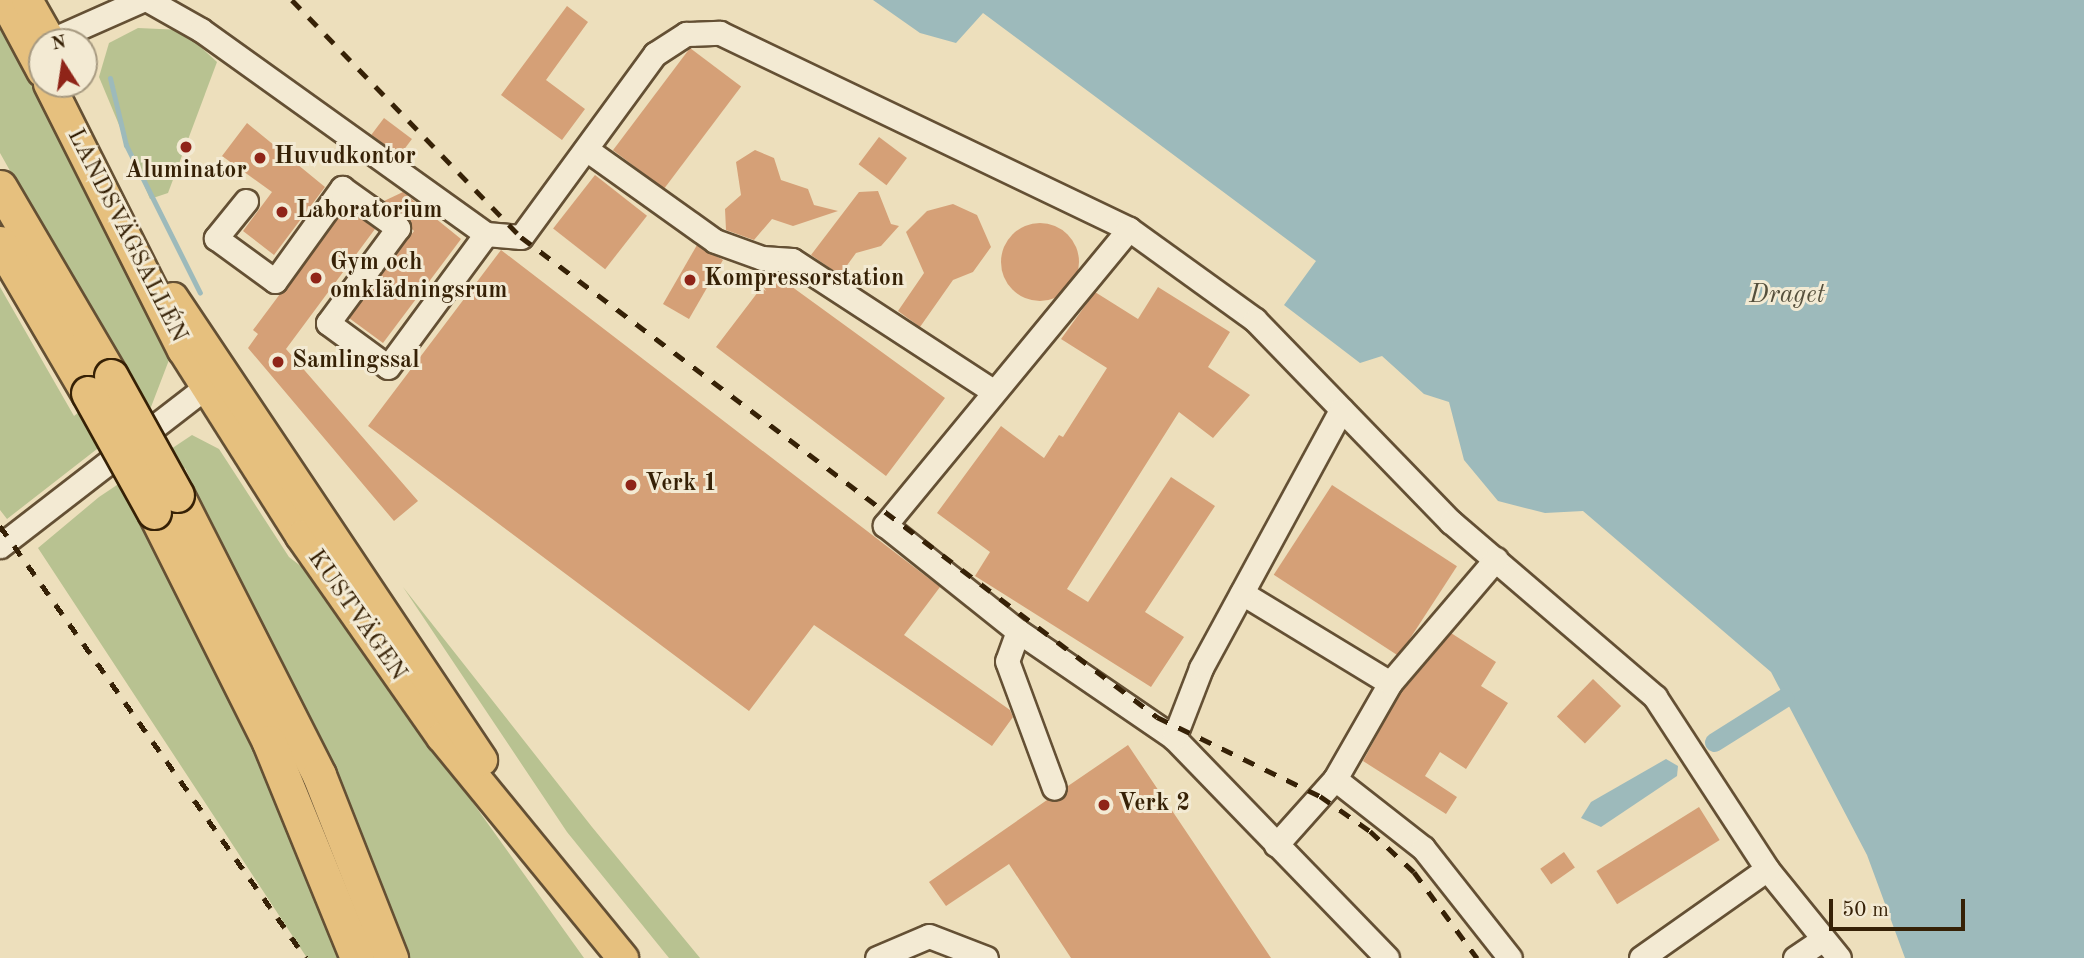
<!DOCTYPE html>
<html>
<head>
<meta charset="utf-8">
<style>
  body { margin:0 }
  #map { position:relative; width:2084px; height:958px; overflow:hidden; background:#eddfbc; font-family:"Old Standard TT",serif }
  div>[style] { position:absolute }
  .green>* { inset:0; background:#b8c291 }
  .water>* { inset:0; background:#9dbabb }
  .stream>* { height:5px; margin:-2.5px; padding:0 2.5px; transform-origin:2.5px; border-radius:2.5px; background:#9dbabb }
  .canal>* { height:19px; margin:-9.5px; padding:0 9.5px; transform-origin:9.5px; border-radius:9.5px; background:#9dbabb }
  .building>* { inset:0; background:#d5a077; transform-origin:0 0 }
  .round { border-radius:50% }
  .roads { filter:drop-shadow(2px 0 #645034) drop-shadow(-2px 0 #645034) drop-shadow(0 2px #645034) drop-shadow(0 -2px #645034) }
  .minor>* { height:23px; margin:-11.5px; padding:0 11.5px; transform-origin:11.5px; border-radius:11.5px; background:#f3ead3 }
  .major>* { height:30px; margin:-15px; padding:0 15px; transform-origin:15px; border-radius:15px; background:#e6c07e }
  .highway>* { height:33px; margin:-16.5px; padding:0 16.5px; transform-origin:16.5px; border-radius:16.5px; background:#e6c07e }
  .rail>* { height:5px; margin-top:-2.5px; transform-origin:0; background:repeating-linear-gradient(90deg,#362106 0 12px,transparent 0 24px) }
  .bridges { filter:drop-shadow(2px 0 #362106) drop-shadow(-2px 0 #362106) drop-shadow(0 2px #362106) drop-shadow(0 -2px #362106) }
  .highway-bridge>* { height:33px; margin:-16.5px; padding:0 16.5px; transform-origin:16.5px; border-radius:16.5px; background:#e6c07e }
  .dots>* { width:19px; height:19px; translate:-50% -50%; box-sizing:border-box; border:4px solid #f3ead3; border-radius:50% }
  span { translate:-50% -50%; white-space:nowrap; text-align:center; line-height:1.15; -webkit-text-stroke:6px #f3ead3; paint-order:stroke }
  .poi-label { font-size:24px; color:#362106; font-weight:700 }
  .left { translate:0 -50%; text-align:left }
  .street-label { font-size:24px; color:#362106 }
  .water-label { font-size:26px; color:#554f3c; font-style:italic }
  .north { position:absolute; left:28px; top:28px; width:70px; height:70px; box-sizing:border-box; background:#f3ead3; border:2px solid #a79a81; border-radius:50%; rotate:348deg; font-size:19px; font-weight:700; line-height:28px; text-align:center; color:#362106 }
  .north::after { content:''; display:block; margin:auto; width:24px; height:32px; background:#8f2418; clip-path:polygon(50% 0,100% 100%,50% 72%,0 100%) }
  .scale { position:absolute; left:1829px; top:899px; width:136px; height:32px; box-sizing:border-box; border:4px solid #362106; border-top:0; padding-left:9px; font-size:21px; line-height:24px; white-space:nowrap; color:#362106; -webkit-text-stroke:5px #f3ead3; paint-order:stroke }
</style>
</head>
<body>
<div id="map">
  <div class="green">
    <i style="clip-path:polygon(0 14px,169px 346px,169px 360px,151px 407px,7px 519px,0 510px,0 287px,74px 416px,125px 375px,0 153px)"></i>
    <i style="clip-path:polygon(138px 28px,182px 30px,217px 62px,168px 193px,150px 199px,99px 77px,109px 43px)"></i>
    <i style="clip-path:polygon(192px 435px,219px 449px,289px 557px,307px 571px,584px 958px,409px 958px,333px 772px,185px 468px,139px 500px,263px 752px,348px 958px,307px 958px,38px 548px,99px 497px)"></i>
    <i style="clip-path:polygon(403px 587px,592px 827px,700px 958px,669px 958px,567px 832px)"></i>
  </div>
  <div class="water">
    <i style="clip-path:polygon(873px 0,2084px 0,2084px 958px,1905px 958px,1867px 855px,1771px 672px,1583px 511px,1545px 513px,1498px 501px,1464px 460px,1449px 402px,1424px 394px,1382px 356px,1360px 363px,1284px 305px,1316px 261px,983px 13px,956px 43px,920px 33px)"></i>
    <i style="clip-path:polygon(1666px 759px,1678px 766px,1677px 776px,1601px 827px,1581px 818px,1591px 802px)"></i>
  </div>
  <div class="stream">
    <i style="left:110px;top:78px;width:69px;rotate:76.6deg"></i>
    <i style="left:126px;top:145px;width:165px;rotate:63.4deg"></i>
  </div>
  <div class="canal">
    <i style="left:1714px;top:742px;width:83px;rotate:-32.2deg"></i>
  </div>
  <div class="building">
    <i style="clip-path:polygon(567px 6px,588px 22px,546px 80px,585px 109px,562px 140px,501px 95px)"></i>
    <i style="left:690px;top:48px;width:64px;height:128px;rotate:37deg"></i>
    <i style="left:384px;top:118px;width:35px;height:21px;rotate:37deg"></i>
    <i style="clip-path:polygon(247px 123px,325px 187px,274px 255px,243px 231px,272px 192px,222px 156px)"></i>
    <i style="left:879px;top:137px;width:35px;height:34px;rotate:37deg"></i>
    <i style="clip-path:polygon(755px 150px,774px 158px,781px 180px,808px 189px,814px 205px,838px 211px,793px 226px,772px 219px,754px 240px,726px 230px,725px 209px,741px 195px,736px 162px)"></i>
    <i style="left:595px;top:175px;width:66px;height:68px;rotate:38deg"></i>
    <i style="clip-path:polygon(878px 191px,891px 224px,899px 226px,881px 246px,856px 253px,840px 275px,811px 255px,859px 192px)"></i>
    <i style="clip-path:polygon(403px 192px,461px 239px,383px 343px,349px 318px,414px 231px,384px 201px)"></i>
    <i style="clip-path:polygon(953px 204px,977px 215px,991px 247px,973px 272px,953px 280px,920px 327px,898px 311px,924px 273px,906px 232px,927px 211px)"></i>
    <i style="clip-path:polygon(345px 207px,375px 229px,286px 349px,418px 501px,394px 521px,248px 348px,258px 334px,253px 330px)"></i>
    <i class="round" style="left:1001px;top:223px;width:78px;height:78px"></i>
    <i style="left:697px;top:245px;width:30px;height:68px;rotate:30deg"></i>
    <i style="clip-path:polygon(501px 250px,940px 587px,904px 635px,1010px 710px,1013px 717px,992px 746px,814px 625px,749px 711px,368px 426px)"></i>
    <i style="clip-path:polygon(773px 273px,945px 398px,886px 476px,716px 347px,761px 288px,766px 291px,763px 286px)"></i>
    <i style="clip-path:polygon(1158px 287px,1230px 332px,1208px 367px,1250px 395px,1213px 438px,1179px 412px,1067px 589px,1088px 602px,1171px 477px,1215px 506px,1145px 612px,1184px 637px,1151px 687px,975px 576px,990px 552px,937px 513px,1001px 426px,1044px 458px,1059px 435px,1063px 437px,1107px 368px,1061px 339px,1095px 292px,1138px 319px)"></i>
    <i style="left:1332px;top:485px;width:149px;height:107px;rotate:33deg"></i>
    <i style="clip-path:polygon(1451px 633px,1496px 662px,1481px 686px,1508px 703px,1466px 769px,1440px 752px,1425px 776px,1457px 797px,1446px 814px,1363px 761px,1401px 691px)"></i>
    <i style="left:1593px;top:679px;width:39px;height:52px;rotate:44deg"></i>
    <i style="clip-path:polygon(1128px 745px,1271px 958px,1071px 958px,1009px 864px,946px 906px,929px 882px,1047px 800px,1059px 801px,1068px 786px)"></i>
    <i style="left:1699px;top:807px;width:39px;height:121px;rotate:58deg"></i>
    <i style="left:1564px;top:852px;width:19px;height:29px;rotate:55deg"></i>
  </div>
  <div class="roads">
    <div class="minor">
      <i style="left:148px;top:0;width:61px;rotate:29.5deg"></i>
      <i style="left:201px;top:30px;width:350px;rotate:35.6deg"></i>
      <i style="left:486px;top:234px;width:35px;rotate:5deg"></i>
      <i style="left:521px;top:237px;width:227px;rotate:-53.8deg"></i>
      <i style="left:655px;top:54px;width:37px;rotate:-33deg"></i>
      <i style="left:686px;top:34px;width:34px;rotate:-2deg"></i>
      <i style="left:720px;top:33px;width:454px;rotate:25.6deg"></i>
      <i style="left:1129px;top:229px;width:155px;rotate:35.8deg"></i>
      <i style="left:1255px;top:320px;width:281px;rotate:45.9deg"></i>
      <i style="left:1451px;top:522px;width:269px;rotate:40.6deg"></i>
      <i style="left:1655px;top:697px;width:205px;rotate:56.9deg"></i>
      <i style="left:1767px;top:869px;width:114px;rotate:51deg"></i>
      <i style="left:47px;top:42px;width:104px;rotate:-23.9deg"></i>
      <i style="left:586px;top:149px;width:158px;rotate:35.5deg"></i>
      <i style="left:715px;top:241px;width:50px;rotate:19.9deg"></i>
      <i style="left:762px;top:258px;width:30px;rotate:4deg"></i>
      <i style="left:792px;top:260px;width:240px;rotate:33.1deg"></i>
      <i style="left:246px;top:201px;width:48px;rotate:129deg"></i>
      <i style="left:216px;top:238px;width:73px;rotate:36.1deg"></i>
      <i style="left:275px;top:281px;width:115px;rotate:-54.2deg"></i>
      <i style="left:342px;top:188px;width:69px;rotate:35.5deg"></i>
      <i style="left:398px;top:228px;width:118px;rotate:126.4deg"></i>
      <i style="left:328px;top:323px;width:74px;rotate:36.3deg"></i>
      <i style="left:388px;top:367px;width:165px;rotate:-53.6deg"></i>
      <i style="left:1129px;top:229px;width:384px;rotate:129.5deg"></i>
      <i style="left:885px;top:525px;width:170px;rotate:38.6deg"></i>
      <i style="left:1018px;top:631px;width:189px;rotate:34.4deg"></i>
      <i style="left:1174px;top:738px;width:306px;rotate:45.9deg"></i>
      <i style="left:0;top:546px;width:277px;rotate:-37.7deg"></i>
      <i style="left:1242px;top:593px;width:173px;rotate:31.3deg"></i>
      <i style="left:1018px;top:631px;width:32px;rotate:110deg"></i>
      <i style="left:1007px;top:661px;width:135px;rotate:69.7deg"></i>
      <i style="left:1174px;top:738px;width:75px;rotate:-68.9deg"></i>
      <i style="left:1201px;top:668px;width:294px;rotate:-61.5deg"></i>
      <i style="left:1335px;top:779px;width:111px;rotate:-60.2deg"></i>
      <i style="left:1390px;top:683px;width:163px;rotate:-49.5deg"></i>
      <i style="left:1276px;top:845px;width:89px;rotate:-48.2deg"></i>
      <i style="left:1335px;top:779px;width:112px;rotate:38.1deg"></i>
      <i style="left:1423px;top:848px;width:140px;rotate:51.7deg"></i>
      <i style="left:877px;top:958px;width:56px;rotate:-22.9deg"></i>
      <i style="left:929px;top:936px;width:61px;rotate:21.1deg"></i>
      <i style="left:1641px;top:958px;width:154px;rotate:-35.2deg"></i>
      <i style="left:1795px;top:958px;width:34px;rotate:-34deg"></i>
    </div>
    <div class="major">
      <i style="left:4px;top:0;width:81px;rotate:61.8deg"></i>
      <i style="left:27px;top:0;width:48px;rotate:60.3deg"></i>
      <i style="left:49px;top:84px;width:298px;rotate:63.3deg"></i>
      <i style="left:183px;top:350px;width:220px;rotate:57.6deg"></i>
      <i style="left:301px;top:536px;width:246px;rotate:55deg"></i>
      <i style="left:442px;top:737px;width:286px;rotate:50.7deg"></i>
      <i style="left:173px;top:298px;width:556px;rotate:56.22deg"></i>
    </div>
    <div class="highway">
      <i style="left:0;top:187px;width:219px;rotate:59.6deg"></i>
      <i style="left:0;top:243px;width:174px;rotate:59.6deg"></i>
      <i style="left:177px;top:495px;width:314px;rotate:63.1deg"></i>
      <i style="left:319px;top:775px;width:197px;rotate:68.5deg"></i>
      <i style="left:154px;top:512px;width:257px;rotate:63.4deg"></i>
      <i style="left:269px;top:742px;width:233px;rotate:67.8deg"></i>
    </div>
  </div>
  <div class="rail">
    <i style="left:292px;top:0;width:330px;rotate:46deg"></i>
    <i style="left:521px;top:237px;width:797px;rotate:37.04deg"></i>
    <i style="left:1157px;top:717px;width:181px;rotate:25.9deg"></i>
    <i style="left:1320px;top:796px;width:61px;rotate:35deg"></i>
    <i style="left:1370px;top:831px;width:60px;rotate:43deg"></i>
    <i style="left:1414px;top:872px;width:107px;rotate:53.8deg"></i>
    <i style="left:0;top:526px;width:529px;rotate:54.69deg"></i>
  </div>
  <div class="bridges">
    <div class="highway-bridge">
      <i style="left:111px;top:376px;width:136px;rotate:61deg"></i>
      <i style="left:88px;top:393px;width:136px;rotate:61deg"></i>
    </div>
  </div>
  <div class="dots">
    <i style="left:186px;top:147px;background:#8f2418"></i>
    <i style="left:260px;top:158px;background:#8f2418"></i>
    <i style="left:282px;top:212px;background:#8f2418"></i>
    <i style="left:316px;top:278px;background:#8f2418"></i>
    <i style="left:690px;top:280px;background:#8f2418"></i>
    <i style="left:278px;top:362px;background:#8f2418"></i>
    <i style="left:631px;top:485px;background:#8f2418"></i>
    <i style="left:1104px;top:805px;background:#8f2418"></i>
  </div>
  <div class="poi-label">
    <span class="left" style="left:274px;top:158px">Huvudkontor</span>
    <span style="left:186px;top:172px">Aluminator</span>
    <span class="left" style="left:296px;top:212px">Laboratorium</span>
    <span class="left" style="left:330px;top:278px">Gym och<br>omklädningsrum</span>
    <span class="left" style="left:704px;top:280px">Kompressorstation</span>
    <span class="left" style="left:292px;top:362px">Samlingssal</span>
    <span class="left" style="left:645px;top:485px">Verk 1</span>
    <span class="left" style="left:1118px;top:805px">Verk 2</span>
  </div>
  <div class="street-label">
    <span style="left:126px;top:236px;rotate:63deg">LANDSVÄGSALLÉN</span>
    <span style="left:356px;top:616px;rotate:55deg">KUSTVÄGEN</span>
  </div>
  <div class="water-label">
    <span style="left:1787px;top:296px">Draget</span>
  </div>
  <div class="north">N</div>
  <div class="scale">50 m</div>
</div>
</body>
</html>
